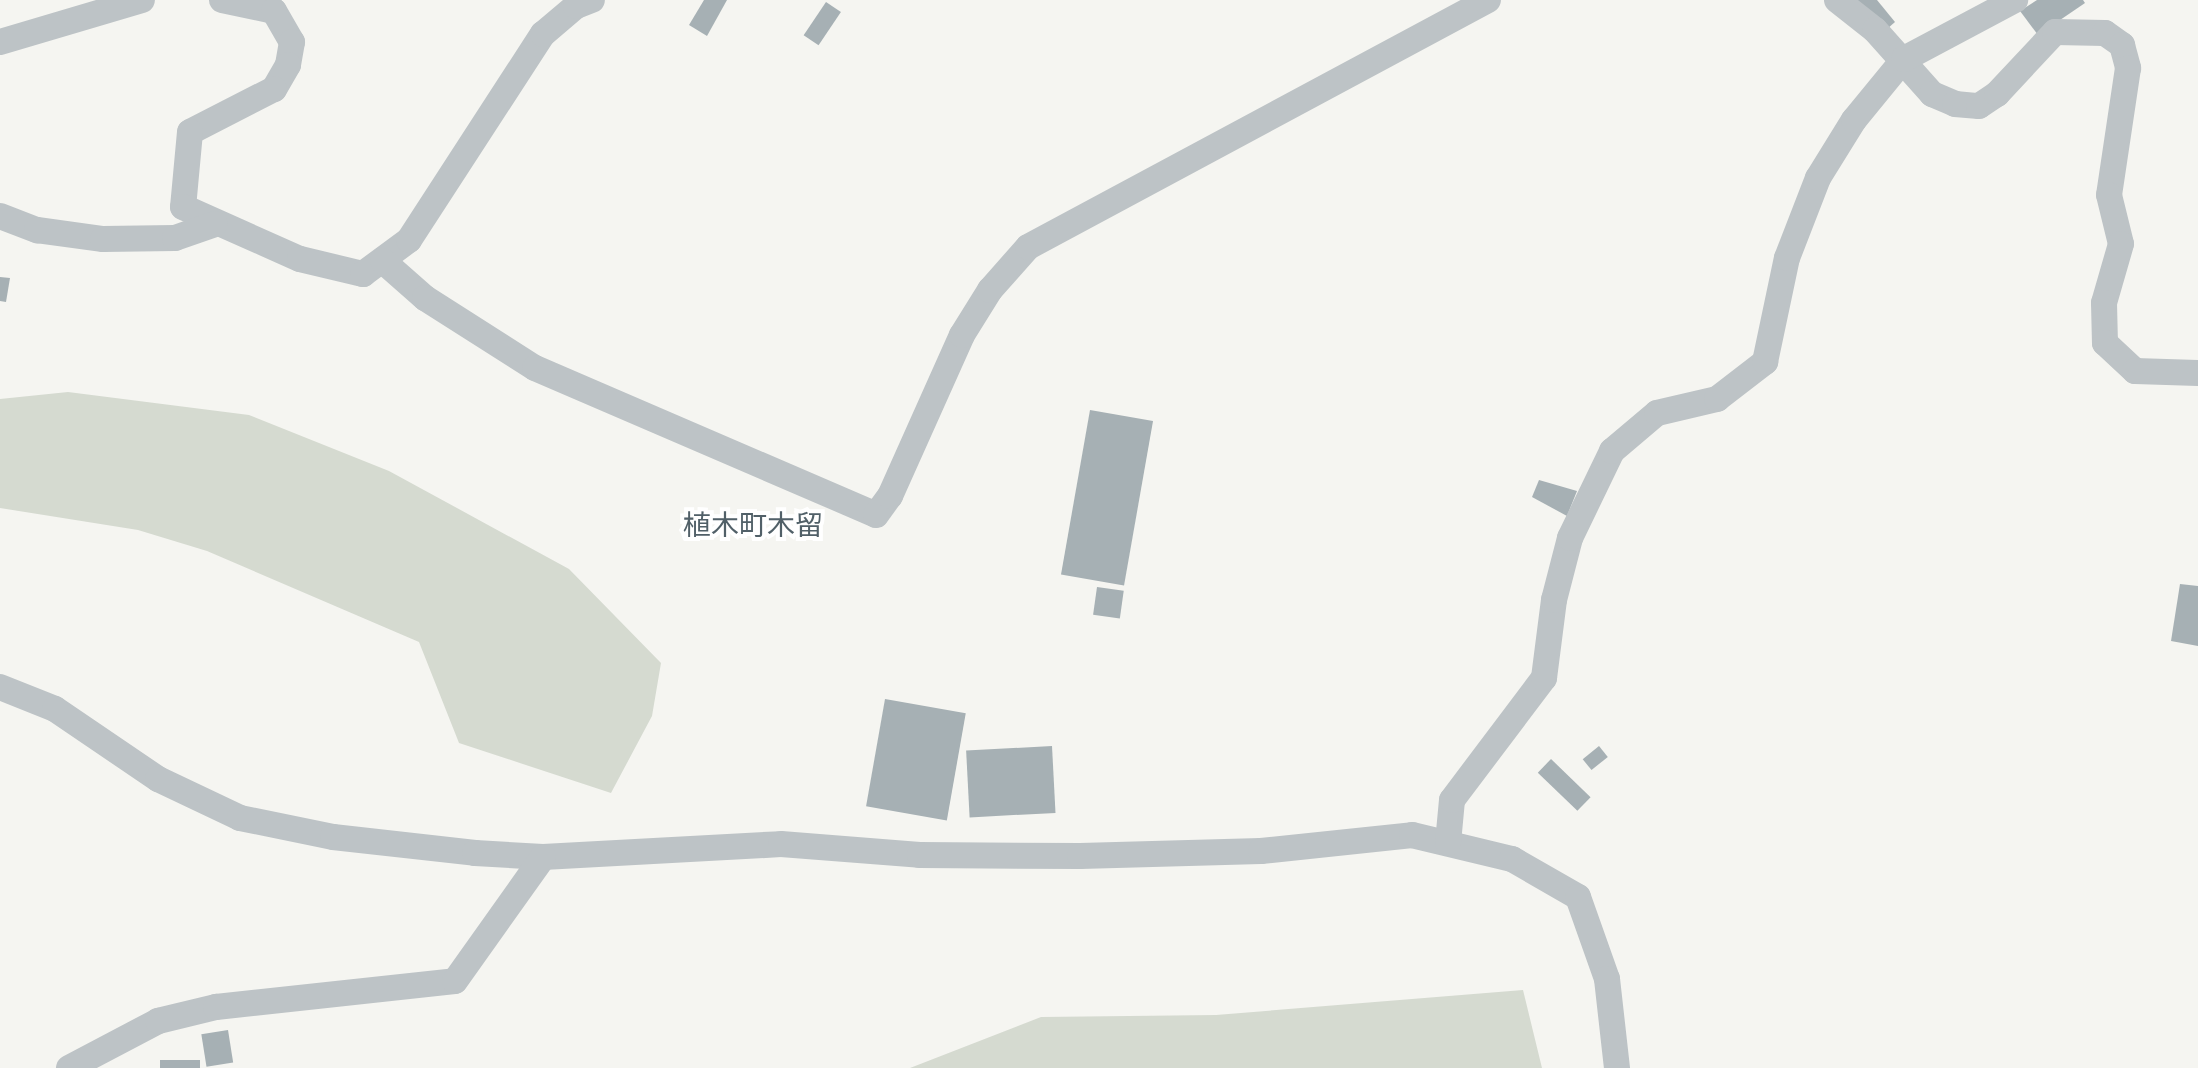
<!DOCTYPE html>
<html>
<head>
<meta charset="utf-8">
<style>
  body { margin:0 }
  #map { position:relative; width:2198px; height:1068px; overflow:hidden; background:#f5f5f1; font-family:Helvetica,"Noto Sans JP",sans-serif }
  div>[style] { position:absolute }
  .green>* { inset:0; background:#d5dad0 }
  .building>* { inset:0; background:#a6b0b4; transform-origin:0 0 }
  .minor>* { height:26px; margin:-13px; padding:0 13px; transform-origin:13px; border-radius:13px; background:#bdc3c6 }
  span { translate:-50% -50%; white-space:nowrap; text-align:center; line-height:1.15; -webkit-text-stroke:8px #fff; paint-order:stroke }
  .quarter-label { font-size:28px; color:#516068 }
</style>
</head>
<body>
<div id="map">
  <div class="green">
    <i style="clip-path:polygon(68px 392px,249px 415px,389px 471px,569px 569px,661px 663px,652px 716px,611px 793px,459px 743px,419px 642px,207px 551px,138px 530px,0 508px,0 399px)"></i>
    <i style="clip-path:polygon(1523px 990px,1542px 1068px,910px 1068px,1041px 1017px,1216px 1015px)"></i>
  </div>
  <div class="building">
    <i style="clip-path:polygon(704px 0,727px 0,707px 36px,689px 25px)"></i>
    <i style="clip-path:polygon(1846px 0,1877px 0,1895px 22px,1879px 36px)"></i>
    <i style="clip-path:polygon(2037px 0,2083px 0,2085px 3px,2038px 35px,2020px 11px)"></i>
    <i style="left:826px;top:2px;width:18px;height:40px;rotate:34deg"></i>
    <i style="clip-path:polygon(0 277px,10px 278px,6px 302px,0 301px)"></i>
    <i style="left:1090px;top:410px;width:64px;height:167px;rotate:10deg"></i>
    <i style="clip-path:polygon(1539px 480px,1577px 491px,1567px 516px,1532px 497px)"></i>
    <i style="clip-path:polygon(2180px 584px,2198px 586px,2198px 646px,2171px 641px)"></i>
    <i style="left:1097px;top:587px;width:27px;height:28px;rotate:8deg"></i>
    <i style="left:885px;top:699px;width:82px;height:109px;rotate:10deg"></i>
    <i style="left:1052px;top:746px;width:67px;height:86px;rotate:87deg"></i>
    <i style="left:1599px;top:746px;width:14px;height:21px;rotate:51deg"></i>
    <i style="left:1551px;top:759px;width:55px;height:19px;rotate:44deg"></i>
    <i style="left:228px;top:1030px;width:33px;height:27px;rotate:81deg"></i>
    <i style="left:200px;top:1060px;width:8px;height:40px;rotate:90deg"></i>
  </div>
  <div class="minor">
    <i style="left:222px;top:0;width:53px;rotate:11.9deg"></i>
    <i style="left:274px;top:11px;width:36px;rotate:60deg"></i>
    <i style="left:292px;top:42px;width:23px;rotate:100deg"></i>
    <i style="left:288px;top:65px;width:28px;rotate:120deg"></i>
    <i style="left:274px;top:89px;width:94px;rotate:152.9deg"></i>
    <i style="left:190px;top:132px;width:75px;rotate:95.3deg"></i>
    <i style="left:183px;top:207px;width:128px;rotate:24deg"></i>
    <i style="left:300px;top:259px;width:65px;rotate:13.4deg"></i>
    <i style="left:363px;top:274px;width:57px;rotate:-36.5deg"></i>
    <i style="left:409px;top:240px;width:246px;rotate:-57deg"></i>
    <i style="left:543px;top:34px;width:43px;rotate:-40.3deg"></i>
    <i style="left:576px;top:6px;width:17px;rotate:-21deg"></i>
    <i style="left:1837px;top:0;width:48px;rotate:38.3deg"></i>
    <i style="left:1875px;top:30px;width:86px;rotate:48.3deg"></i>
    <i style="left:1932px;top:94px;width:25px;rotate:23deg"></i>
    <i style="left:1955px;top:104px;width:24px;rotate:5deg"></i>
    <i style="left:1979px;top:106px;width:22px;rotate:-34deg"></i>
    <i style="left:1997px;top:94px;width:85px;rotate:-46.9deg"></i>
    <i style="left:2055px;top:32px;width:50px;rotate:1.1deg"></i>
    <i style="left:2105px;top:33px;width:21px;rotate:35deg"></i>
    <i style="left:2122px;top:45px;width:24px;rotate:75deg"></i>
    <i style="left:2128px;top:68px;width:128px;rotate:98.5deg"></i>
    <i style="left:2109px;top:195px;width:50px;rotate:76.2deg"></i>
    <i style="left:2121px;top:244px;width:61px;rotate:106.1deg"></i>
    <i style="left:2104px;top:303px;width:40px;rotate:88.6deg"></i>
    <i style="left:2105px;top:343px;width:41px;rotate:43deg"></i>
    <i style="left:2135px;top:371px;width:63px;rotate:1.8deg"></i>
    <i style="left:0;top:42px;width:148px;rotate:-16.5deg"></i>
    <i style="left:0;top:216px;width:40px;rotate:21deg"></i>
    <i style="left:37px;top:230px;width:67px;rotate:7.8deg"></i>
    <i style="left:103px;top:239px;width:72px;rotate:-0.8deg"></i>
    <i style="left:175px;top:238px;width:42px;rotate:-19.3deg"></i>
    <i style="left:383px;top:261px;width:56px;rotate:41.4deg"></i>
    <i style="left:425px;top:298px;width:130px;rotate:32.5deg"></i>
    <i style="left:535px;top:368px;width:371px;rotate:23.3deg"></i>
    <i style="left:876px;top:515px;width:24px;rotate:-54deg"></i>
    <i style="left:890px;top:496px;width:176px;rotate:-65.9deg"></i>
    <i style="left:962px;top:335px;width:53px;rotate:-58.1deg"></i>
    <i style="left:990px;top:290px;width:57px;rotate:-48.5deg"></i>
    <i style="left:1028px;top:247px;width:522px;rotate:-28.23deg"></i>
    <i style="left:0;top:687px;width:59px;rotate:21.8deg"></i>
    <i style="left:55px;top:709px;width:125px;rotate:34.2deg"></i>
    <i style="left:158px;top:779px;width:91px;rotate:25.4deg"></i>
    <i style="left:240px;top:818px;width:95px;rotate:11.5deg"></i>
    <i style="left:333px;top:837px;width:143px;rotate:6.4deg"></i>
    <i style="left:475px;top:853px;width:68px;rotate:3.4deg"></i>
    <i style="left:543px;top:857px;width:238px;rotate:-3.1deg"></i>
    <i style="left:781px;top:844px;width:139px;rotate:4.5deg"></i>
    <i style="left:920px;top:855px;width:160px;rotate:0.4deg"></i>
    <i style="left:1080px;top:856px;width:181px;rotate:-1.6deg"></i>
    <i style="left:1261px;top:851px;width:152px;rotate:-6deg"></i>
    <i style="left:1412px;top:835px;width:103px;rotate:13.5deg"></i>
    <i style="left:1512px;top:859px;width:76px;rotate:29.9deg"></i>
    <i style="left:1578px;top:897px;width:87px;rotate:70.5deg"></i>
    <i style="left:1607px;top:979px;width:90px;rotate:83.6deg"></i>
    <i style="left:1448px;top:843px;width:43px;rotate:-84.7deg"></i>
    <i style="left:1452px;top:800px;width:153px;rotate:-53deg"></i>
    <i style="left:1544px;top:678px;width:79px;rotate:-82.7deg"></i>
    <i style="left:1554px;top:600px;width:64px;rotate:-75.5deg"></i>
    <i style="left:1570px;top:538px;width:97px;rotate:-64.2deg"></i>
    <i style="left:1612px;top:451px;width:59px;rotate:-40.2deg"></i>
    <i style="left:1657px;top:413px;width:62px;rotate:-13.1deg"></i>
    <i style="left:1717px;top:399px;width:61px;rotate:-37.6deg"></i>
    <i style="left:1765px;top:362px;width:106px;rotate:-78.1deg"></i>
    <i style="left:1787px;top:258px;width:86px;rotate:-68.8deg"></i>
    <i style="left:1818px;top:178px;width:68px;rotate:-58.2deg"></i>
    <i style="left:1854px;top:120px;width:79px;rotate:-50.7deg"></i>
    <i style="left:1904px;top:59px;width:126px;rotate:-28deg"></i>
    <i style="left:69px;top:1068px;width:101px;rotate:-27.8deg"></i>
    <i style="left:158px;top:1021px;width:60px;rotate:-13.6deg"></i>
    <i style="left:216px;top:1007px;width:240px;rotate:-6.2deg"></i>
    <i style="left:455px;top:981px;width:152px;rotate:-54.6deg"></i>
  </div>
  <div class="quarter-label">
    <span style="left:753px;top:526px">植木町木留</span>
  </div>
</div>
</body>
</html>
